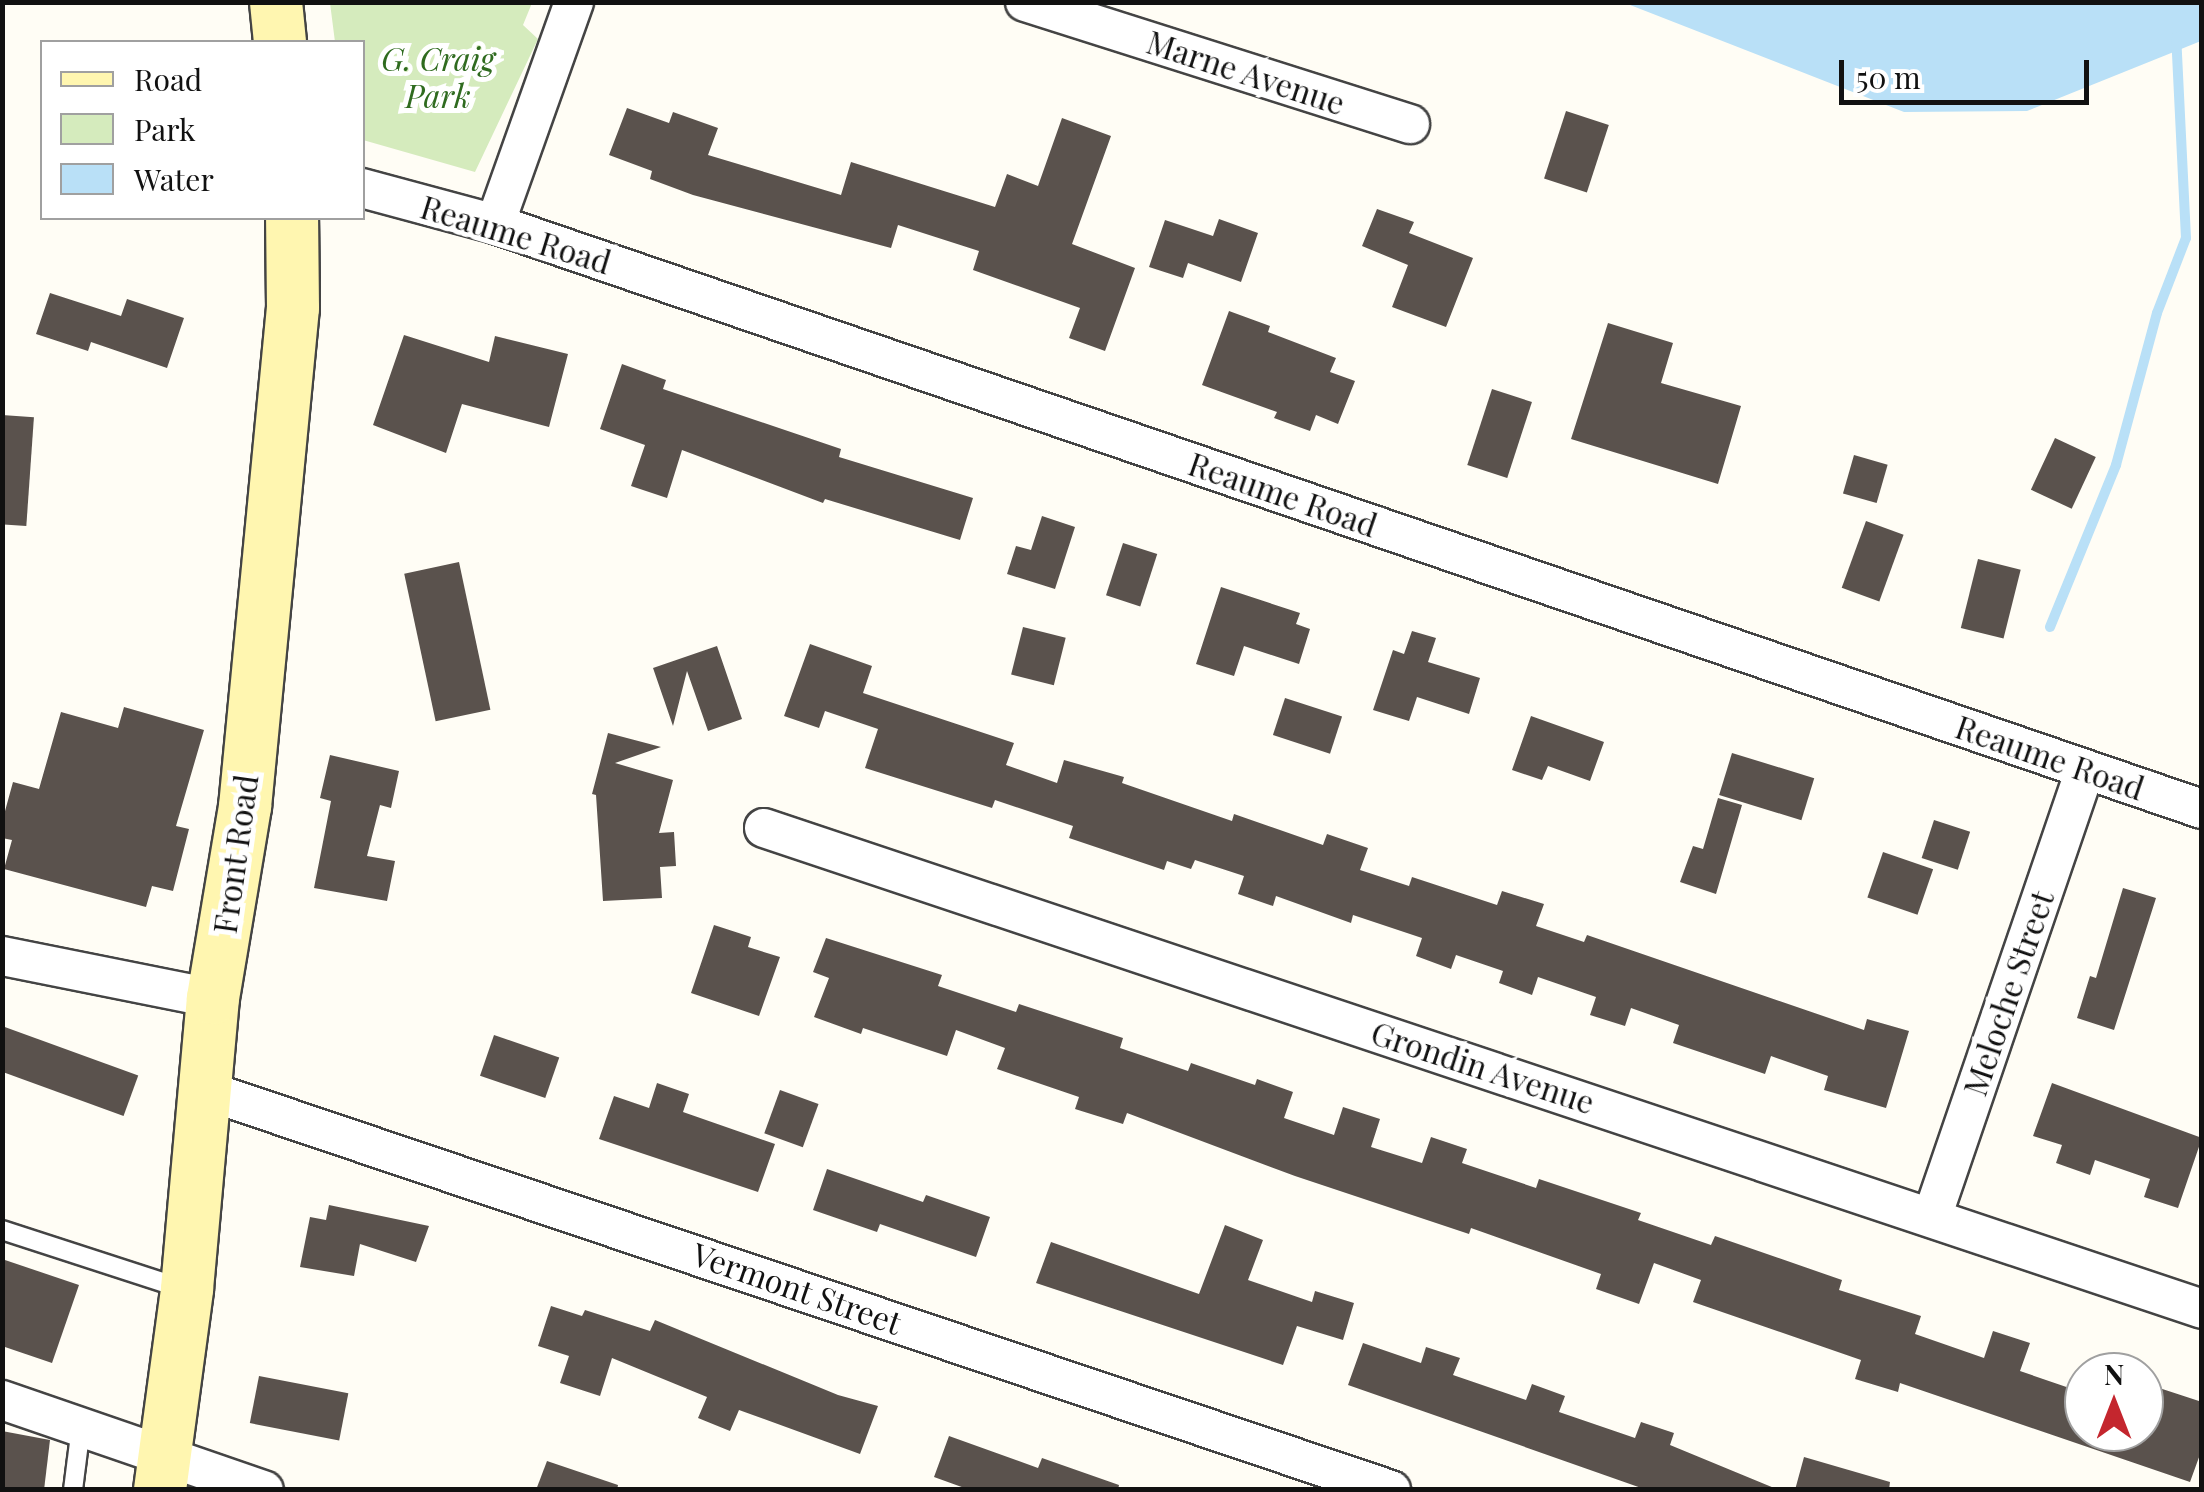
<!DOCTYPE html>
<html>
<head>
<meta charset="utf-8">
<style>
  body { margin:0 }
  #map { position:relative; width:2204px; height:1492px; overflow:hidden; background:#fffdf5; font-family:"Playfair Display",serif }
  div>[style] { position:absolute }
  .green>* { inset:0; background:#d5ebbd }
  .water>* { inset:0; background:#b9e0f7 }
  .stream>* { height:10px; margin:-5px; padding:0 5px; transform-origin:5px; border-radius:5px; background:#b9e0f7 }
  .building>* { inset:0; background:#5a524d; transform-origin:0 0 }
  .roads { filter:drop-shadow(2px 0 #444) drop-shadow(-2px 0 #444) drop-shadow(0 2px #444) drop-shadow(0 -2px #444) }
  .service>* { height:18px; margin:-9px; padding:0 9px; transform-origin:9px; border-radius:9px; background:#fff }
  .minor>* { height:38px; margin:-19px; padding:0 19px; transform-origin:19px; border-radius:19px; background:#fff }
  .secondary>* { height:52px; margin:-26px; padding:0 26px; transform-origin:26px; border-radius:26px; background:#fff6b0 }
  span { translate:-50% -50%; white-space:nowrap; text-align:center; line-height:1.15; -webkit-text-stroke:10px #fff; paint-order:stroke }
  .park-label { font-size:32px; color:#2f6b1f; font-style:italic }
  .street-label { font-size:32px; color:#111 }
  .frame { position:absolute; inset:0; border:5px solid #111; pointer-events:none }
  .legend { position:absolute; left:40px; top:40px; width:325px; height:180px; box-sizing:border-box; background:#fff; border:2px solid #a0a0a0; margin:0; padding:12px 18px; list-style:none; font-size:30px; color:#111 }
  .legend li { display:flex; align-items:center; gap:20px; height:50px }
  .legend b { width:50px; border:2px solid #a0a0a0 }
  .north { position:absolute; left:2064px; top:1352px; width:100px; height:100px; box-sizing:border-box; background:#fff; border:2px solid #a0a0a0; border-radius:50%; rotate:0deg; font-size:28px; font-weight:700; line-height:40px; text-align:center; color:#111 }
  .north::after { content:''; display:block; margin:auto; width:35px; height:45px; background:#c4262e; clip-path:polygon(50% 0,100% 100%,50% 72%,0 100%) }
  .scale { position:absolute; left:1839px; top:60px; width:250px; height:45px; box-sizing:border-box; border:5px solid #111; border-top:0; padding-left:12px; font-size:30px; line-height:35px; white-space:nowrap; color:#111; -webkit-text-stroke:8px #fff; paint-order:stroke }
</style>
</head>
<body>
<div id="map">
  <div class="green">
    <i style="clip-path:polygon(330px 3px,532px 3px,523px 25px,538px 39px,475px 172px,363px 140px,362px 42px,335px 42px)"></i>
  </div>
  <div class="water">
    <i style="clip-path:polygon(1625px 3px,2201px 3px,2201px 41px,2027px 111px,1904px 112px)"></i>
  </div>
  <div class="stream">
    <i style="left:2050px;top:627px;width:175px;rotate:-67.8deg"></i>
    <i style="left:2116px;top:465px;width:157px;rotate:-74.9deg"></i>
    <i style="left:2157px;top:313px;width:80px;rotate:-68.9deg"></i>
    <i style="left:2186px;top:238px;width:201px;rotate:-92.8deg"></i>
  </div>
  <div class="building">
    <i style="clip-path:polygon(627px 108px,669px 123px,673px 112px,718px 128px,708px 155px,841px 195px,851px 162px,995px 207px,1007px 174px,1038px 186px,1062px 118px,1111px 136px,1072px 244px,1135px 268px,1105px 351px,1069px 338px,1080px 308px,973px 270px,979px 251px,898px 225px,891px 248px,693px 195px,650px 179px,652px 171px,609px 155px)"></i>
    <i style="left:1566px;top:111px;width:45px;height:71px;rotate:18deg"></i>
    <i style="clip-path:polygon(1377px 209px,1414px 222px,1409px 233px,1473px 258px,1446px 327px,1392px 307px,1408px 265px,1362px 246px)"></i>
    <i style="clip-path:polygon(1219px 219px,1258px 233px,1241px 282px,1188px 263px,1183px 278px,1149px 267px,1165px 220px,1213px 236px)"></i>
    <i style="clip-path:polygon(50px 293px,121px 316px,127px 299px,184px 318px,167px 368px,91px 342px,88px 351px,36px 334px)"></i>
    <i style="clip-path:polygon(1229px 311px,1270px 326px,1268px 332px,1336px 358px,1330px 372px,1355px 381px,1338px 424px,1316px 415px,1310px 431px,1274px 418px,1277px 412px,1202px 385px)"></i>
    <i style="clip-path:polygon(1608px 323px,1673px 343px,1661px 383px,1741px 406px,1718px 484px,1571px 439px)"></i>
    <i style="clip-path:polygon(404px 335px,489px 362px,495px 336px,568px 354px,549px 427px,462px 404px,446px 453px,373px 425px)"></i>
    <i style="clip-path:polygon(622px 364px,666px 380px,663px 389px,841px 449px,839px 457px,973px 498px,960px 540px,825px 499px,823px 503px,682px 450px,667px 498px,631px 486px,645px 445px,600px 429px)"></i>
    <i style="left:1492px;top:389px;width:42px;height:80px;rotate:18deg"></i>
    <i style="left:2px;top:415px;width:32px;height:109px;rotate:4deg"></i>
    <i style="left:2055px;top:438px;width:45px;height:57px;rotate:25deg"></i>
    <i style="left:1854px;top:455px;width:35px;height:40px;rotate:16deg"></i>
    <i style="clip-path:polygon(1042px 516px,1075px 527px,1055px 589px,1007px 574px,1016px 546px,1031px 550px)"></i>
    <i style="left:1866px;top:521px;width:40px;height:71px;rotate:20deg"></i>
    <i style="left:1123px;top:543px;width:36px;height:55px;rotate:18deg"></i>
    <i style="left:1978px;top:559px;width:44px;height:71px;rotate:14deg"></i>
    <i style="left:459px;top:562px;width:151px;height:56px;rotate:78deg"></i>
    <i style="clip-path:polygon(1221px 587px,1300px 613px,1296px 624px,1310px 629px,1299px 664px,1244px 646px,1234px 676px,1196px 664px)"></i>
    <i style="left:1023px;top:627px;width:44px;height:49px;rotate:14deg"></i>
    <i style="clip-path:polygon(1412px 631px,1436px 638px,1428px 662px,1480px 678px,1469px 714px,1417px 697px,1409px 721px,1373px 710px,1393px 650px,1404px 654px)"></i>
    <i style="clip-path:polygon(810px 644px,872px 666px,863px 693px,1014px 743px,1006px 765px,1057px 783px,1064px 760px,1124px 777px,1122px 783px,1232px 821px,1234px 814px,1323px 845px,1327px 834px,1368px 848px,1360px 870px,1409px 886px,1412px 877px,1497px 905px,1502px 891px,1544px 904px,1536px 926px,1584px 942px,1587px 935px,1864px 1030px,1867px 1019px,1909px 1031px,1886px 1108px,1824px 1090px,1828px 1076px,1771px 1056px,1765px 1074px,1673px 1043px,1679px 1025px,1631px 1008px,1625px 1026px,1590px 1015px,1596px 997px,1538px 977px,1532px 995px,1499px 983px,1503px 971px,1456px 955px,1451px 969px,1416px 956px,1422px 938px,1353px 915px,1351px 923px,1276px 896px,1273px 906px,1238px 894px,1244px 876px,1195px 860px,1191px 869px,1167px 861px,1164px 870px,1069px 838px,1073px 826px,995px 800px,992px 808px,865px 768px,878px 729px,825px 711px,819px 728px,784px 716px)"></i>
    <i style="clip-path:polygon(717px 646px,742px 719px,708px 731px,687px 671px,673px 726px,653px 668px)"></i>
    <i style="left:1285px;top:698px;width:60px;height:39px;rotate:18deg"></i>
    <i style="clip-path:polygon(124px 707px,204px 730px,176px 826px,189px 829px,173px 891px,152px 886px,146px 907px,4px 869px,12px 840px,2px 838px,2px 822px,13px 782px,39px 789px,61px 712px,118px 728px)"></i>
    <i style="clip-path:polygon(1531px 716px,1604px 742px,1590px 781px,1548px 766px,1542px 780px,1512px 770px)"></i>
    <i style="clip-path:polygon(608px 733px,661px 747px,615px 763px,673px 780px,659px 833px,674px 832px,676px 866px,660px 867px,662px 898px,603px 901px,596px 795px,592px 794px)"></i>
    <i style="left:1732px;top:753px;width:86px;height:44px;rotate:17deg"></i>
    <i style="clip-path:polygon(330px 755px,399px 771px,391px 808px,380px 805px,367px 856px,395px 861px,387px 901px,314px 888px,331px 801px,320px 798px)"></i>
    <i style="clip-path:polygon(1718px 798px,1742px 805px,1716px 894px,1680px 882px,1693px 846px,1703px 849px)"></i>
    <i style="left:1934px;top:820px;width:38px;height:40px;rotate:18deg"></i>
    <i style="left:1883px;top:852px;width:53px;height:48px;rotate:19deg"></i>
    <i style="clip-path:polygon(2123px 888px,2156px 898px,2114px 1030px,2077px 1018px,2090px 976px,2096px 978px)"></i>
    <i style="clip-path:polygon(714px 925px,751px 937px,748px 947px,780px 957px,759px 1016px,691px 993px)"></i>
    <i style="clip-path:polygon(826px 938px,942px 975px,938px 986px,1016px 1012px,1019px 1004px,1123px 1038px,1120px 1048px,1188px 1071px,1191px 1063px,1255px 1085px,1257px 1079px,1293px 1092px,1284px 1118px,1334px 1135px,1343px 1107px,1380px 1119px,1371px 1147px,1422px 1163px,1431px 1137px,1467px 1149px,1462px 1163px,1536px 1188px,1539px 1179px,1641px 1213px,1638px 1220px,1711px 1245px,1715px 1236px,1842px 1280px,1839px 1290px,1921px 1316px,1915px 1334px,1984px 1358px,1993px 1331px,2030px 1343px,2020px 1371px,2084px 1393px,2084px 1432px,2144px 1432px,2144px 1383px,2202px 1402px,2202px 1449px,2190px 1482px,1900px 1383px,1898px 1392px,1855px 1379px,1861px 1360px,1693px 1302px,1701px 1280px,1654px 1263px,1639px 1304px,1596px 1289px,1601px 1274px,1471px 1228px,1469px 1234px,1295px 1176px,1127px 1113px,1123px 1124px,1075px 1109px,1079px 1097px,997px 1069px,1005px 1048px,956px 1030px,947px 1056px,863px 1028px,861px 1034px,814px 1017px,829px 978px,813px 972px)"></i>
    <i style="left:2px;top:1026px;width:145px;height:43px;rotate:20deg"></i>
    <i style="left:494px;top:1035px;width:69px;height:43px;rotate:19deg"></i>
    <i style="clip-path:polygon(657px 1083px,689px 1094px,683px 1112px,775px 1144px,758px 1192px,599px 1139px,614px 1096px,649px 1108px)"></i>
    <i style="clip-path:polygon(2052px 1083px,2202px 1138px,2178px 1208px,2144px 1197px,2150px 1179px,2095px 1160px,2090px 1175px,2056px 1163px,2062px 1145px,2033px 1136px)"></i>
    <i style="left:780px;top:1090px;width:41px;height:46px;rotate:20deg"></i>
    <i style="clip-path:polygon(827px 1169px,923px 1202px,926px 1195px,990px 1217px,976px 1257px,880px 1224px,877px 1232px,813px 1210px)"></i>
    <i style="clip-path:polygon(329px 1205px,429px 1226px,416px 1262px,360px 1244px,354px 1276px,300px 1267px,310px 1217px,326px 1220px)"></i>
    <i style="clip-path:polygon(1225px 1225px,1263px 1240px,1248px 1280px,1312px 1302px,1315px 1291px,1354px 1303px,1343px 1340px,1297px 1326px,1283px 1365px,1036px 1283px,1051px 1242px,1199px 1294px)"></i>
    <i style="clip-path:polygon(2px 1259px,79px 1285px,52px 1363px,2px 1346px)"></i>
    <i style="clip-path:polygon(551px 1306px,582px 1316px,585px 1310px,650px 1331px,655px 1320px,838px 1395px,878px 1406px,860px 1454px,739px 1410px,730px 1431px,698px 1418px,707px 1397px,612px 1358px,600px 1396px,560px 1383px,569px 1356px,538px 1346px)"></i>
    <i style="clip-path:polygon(1363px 1343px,1421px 1363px,1426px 1347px,1460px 1358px,1453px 1375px,1526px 1400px,1532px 1384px,1565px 1396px,1559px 1412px,1635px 1438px,1641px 1422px,1674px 1433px,1670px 1445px,1779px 1490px,1647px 1490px,1454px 1422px,1348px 1385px)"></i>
    <i style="left:259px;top:1376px;width:91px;height:48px;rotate:11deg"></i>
    <i style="clip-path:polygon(2px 1431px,50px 1440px,44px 1490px,2px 1490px)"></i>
    <i style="clip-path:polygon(949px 1436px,1038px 1468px,1042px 1458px,1119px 1485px,1118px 1490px,970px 1490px,934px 1477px)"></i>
    <i style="clip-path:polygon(1804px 1457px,1890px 1482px,1889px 1490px,1795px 1490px)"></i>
    <i style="clip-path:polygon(547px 1461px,618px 1485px,617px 1490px,536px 1490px)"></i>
  </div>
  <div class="roads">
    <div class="service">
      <i style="left:2px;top:1230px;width:188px;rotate:18deg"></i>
      <i style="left:73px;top:1490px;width:64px;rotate:-82.8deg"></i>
    </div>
    <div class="minor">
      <i style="left:1025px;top:2px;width:404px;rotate:17.6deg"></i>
      <i style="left:362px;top:188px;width:138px;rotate:15.1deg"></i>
      <i style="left:495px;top:224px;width:1804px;rotate:18.92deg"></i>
      <i style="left:495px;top:224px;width:236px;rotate:-70.4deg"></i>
      <i style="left:764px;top:828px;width:1516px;rotate:18.49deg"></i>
      <i style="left:2px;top:956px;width:215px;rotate:11.3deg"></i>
      <i style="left:202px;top:1089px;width:1255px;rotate:18.64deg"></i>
      <i style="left:1932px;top:1217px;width:473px;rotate:-71.1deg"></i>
      <i style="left:2px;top:1400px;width:277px;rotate:19deg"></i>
    </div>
    <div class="secondary">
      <i style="left:276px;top:2px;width:40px;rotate:84.3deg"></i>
      <i style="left:160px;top:1490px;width:203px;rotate:-82.3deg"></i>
      <i style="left:187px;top:1289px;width:292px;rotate:-84.9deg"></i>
      <i style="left:213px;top:998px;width:194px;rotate:-80.5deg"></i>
      <i style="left:245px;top:807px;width:501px;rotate:-84.51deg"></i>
      <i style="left:293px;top:308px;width:90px;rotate:-90.6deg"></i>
    </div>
  </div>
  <div class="park-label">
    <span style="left:438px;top:77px">G. Craig<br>Park</span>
  </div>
  <div class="street-label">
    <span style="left:1246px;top:72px;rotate:18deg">Marne Avenue</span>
    <span style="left:516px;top:234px;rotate:17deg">Reaume Road</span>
    <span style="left:1283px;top:494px;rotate:19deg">Reaume Road</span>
    <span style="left:2050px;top:757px;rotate:19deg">Reaume Road</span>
    <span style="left:235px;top:854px;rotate:-82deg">Front Road</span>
    <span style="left:2008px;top:993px;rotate:-71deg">Meloche Street</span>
    <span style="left:1483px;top:1067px;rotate:18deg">Grondin Avenue</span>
    <span style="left:797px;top:1288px;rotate:19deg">Vermont Street</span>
  </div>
  <div class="frame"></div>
  <ul class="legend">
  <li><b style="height:12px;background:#fff6b0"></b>Road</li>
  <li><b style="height:28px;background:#d5ebbd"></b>Park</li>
  <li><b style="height:28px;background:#b9e0f7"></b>Water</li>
  </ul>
  <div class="north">N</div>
  <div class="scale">50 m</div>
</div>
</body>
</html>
